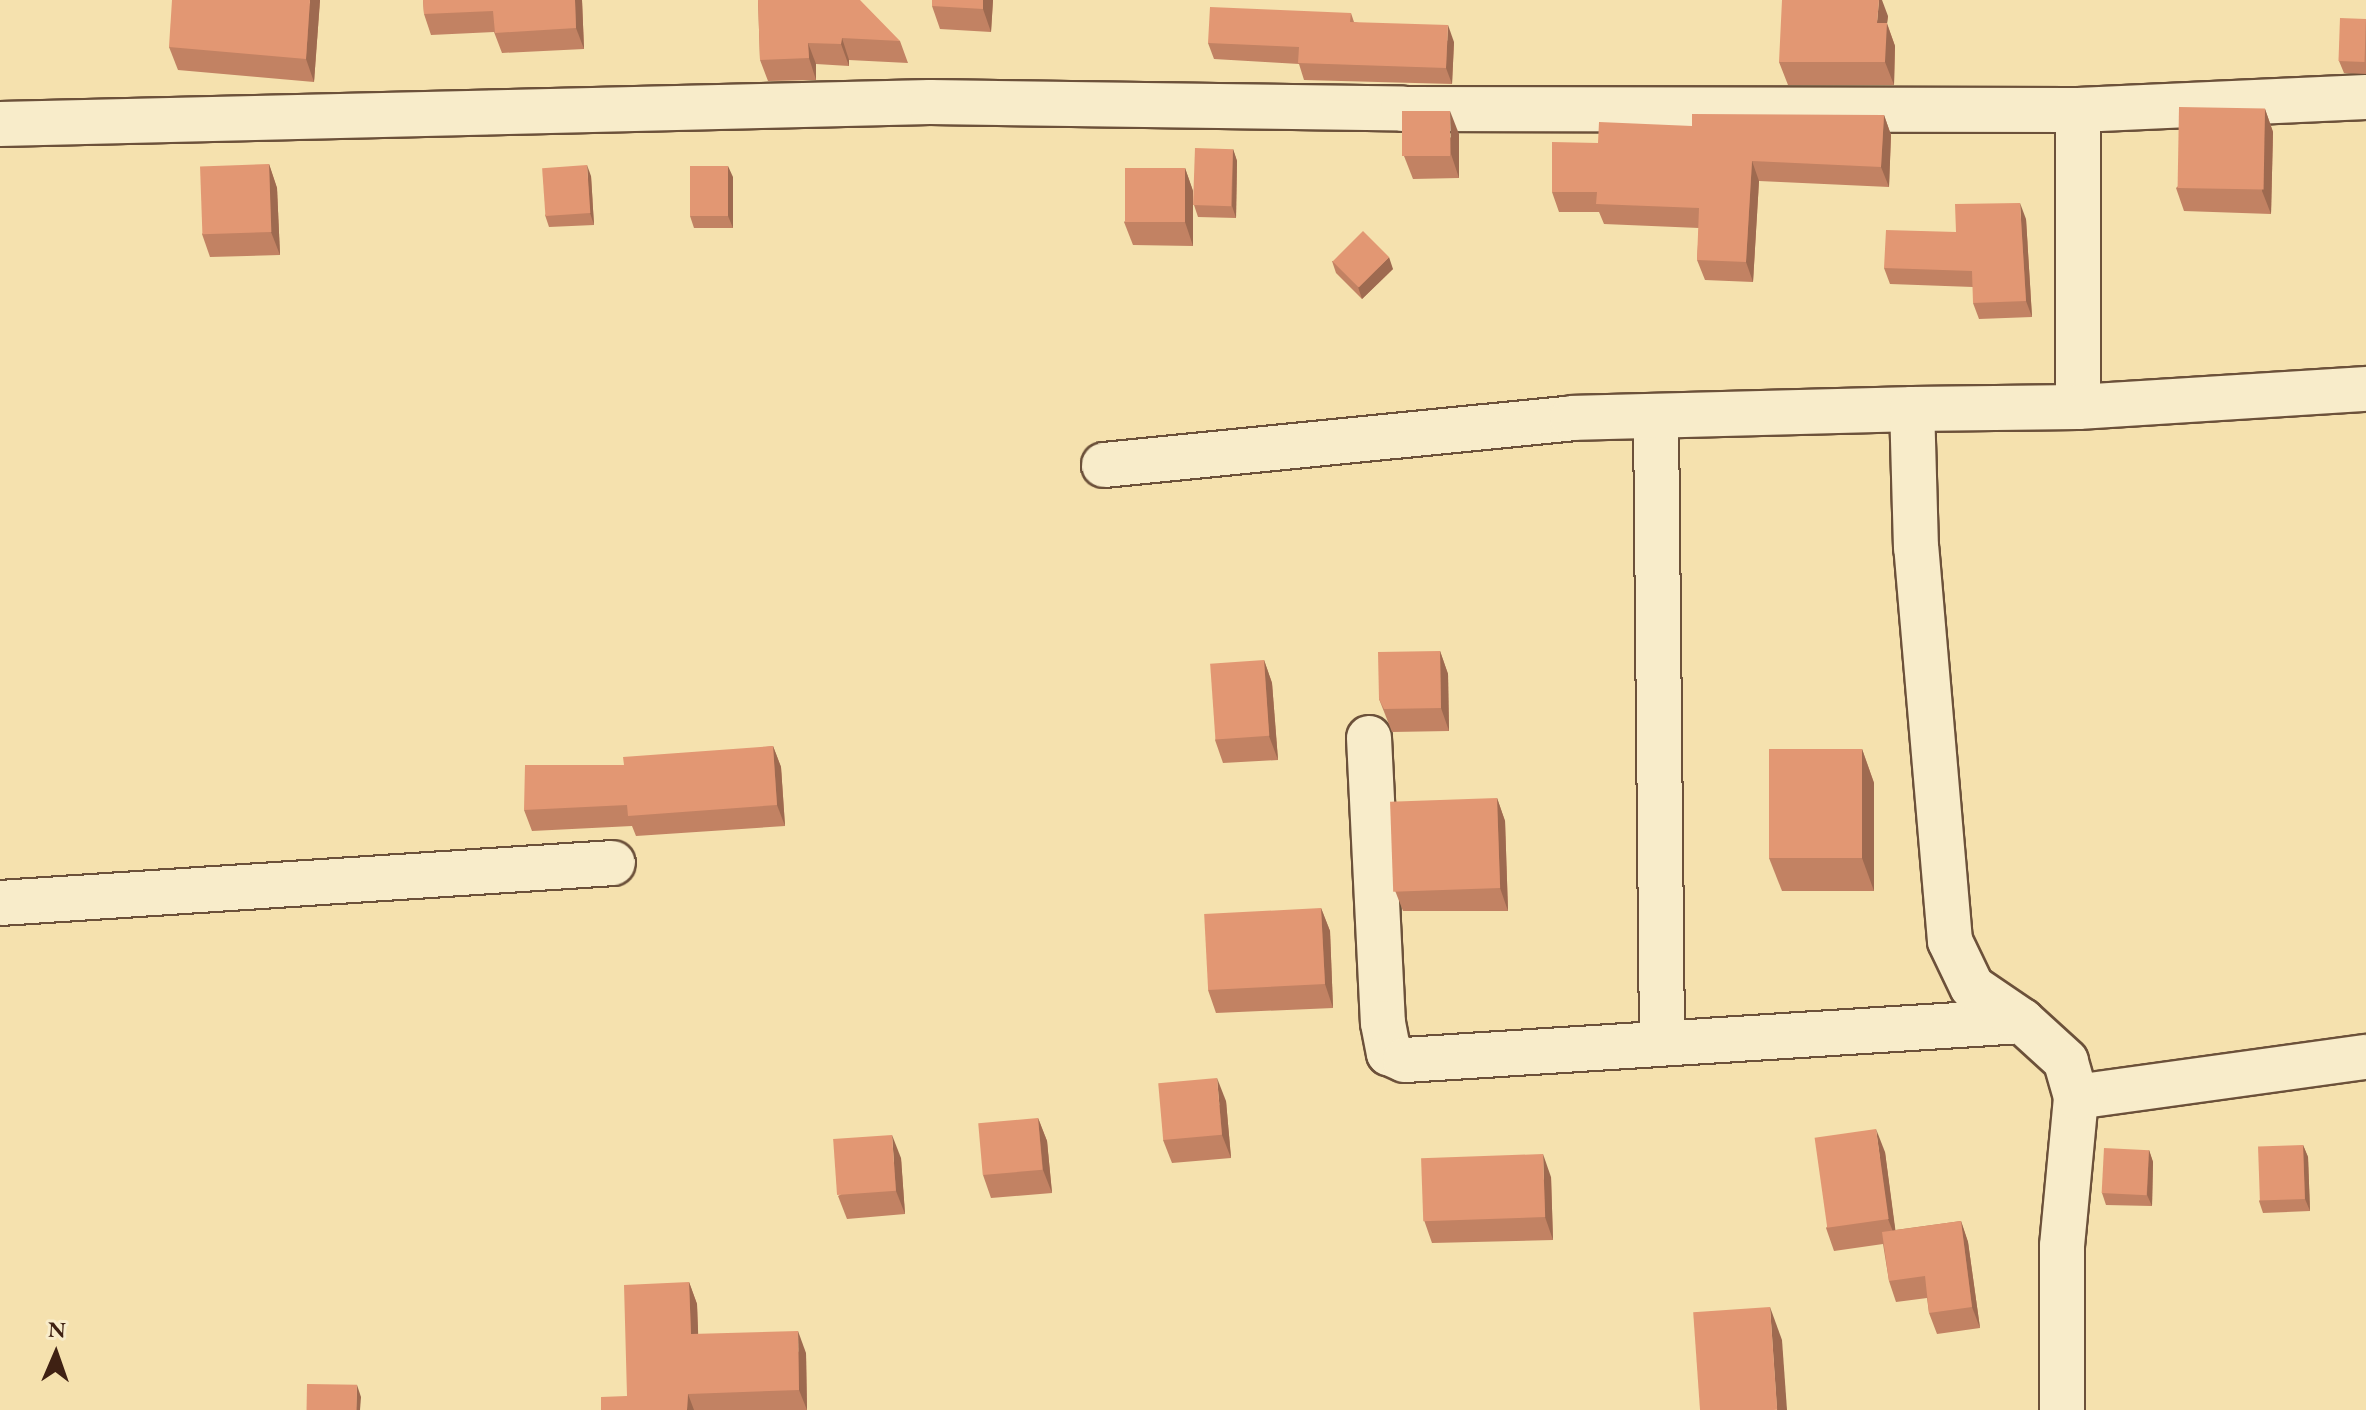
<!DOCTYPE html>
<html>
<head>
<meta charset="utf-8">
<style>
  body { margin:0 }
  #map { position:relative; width:2366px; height:1410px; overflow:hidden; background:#f5e1ae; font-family:"EB Garamond",serif }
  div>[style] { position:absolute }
  .roads { filter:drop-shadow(2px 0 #6c513a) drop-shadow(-2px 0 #6c513a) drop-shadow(0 2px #6c513a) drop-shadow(0 -2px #6c513a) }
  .minor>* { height:44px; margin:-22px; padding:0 22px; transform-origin:22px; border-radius:22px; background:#f8ecca }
  .wall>* { inset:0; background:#c28263 }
  .shaded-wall>* { inset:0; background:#9e6a50 }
  .building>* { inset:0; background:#e29773; transform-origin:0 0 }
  span { translate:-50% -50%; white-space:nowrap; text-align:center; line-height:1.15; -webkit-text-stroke:8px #f8ecca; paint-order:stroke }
  .north { position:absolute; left:16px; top:1314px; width:80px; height:80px; -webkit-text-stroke:6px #f8ecca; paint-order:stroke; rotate:2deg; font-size:22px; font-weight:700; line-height:32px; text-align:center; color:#3f2113 }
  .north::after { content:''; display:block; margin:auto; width:28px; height:36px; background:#3f2113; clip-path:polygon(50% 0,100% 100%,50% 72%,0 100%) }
</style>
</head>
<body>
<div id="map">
  <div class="roads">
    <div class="minor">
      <i style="left:0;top:124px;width:930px;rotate:-1.36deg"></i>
      <i style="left:930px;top:102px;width:473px;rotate:0.8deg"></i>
      <i style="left:1403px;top:109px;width:675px;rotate:0.08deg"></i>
      <i style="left:2078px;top:110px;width:288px;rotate:-2.6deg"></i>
      <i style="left:2078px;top:407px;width:297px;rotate:-90deg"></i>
      <i style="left:1656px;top:417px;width:626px;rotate:89.45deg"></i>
      <i style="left:1104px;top:465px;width:470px;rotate:-5.7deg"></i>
      <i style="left:1572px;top:418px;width:340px;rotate:-1.5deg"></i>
      <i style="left:1369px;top:738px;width:285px;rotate:87.2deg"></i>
      <i style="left:1383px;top:1023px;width:31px;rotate:79deg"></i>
      <i style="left:1389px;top:1053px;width:17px;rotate:24deg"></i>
      <i style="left:1405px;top:1060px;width:618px;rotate:-3.62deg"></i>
      <i style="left:0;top:903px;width:614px;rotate:-3.73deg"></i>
      <i style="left:2076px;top:1097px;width:293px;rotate:-7.9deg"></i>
      <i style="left:2062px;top:1410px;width:164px;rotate:-90deg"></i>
      <i style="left:2062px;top:1246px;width:150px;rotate:-84.6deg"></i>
      <i style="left:2076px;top:1097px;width:37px;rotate:-106deg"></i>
      <i style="left:2066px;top:1061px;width:59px;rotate:-137.7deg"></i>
      <i style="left:2022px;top:1021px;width:60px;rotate:-145.8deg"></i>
      <i style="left:1972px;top:987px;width:51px;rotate:-115.6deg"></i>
      <i style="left:1950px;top:941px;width:394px;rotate:-94.9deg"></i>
      <i style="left:1916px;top:548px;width:139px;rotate:-91.6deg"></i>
      <i style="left:1912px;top:409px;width:166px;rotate:-0.7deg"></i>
      <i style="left:2078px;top:407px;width:289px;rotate:-3.6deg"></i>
    </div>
  </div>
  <div class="wall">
    <i style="clip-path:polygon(320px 0,314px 82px,178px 70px,169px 47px)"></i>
    <i style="clip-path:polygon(423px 0,582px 0,584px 49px,502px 53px,494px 32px,431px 35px,424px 14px)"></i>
    <i style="clip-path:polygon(758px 0,900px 41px,908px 63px,849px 60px,849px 66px,816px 64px,816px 80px,768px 81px,760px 60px)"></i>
    <i style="clip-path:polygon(932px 0,993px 0,991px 32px,940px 29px,932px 6px)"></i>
    <i style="clip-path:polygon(1351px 13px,1354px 22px,1454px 42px,1452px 84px,1304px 80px,1299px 64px,1214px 59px,1208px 43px)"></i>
    <i style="clip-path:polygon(1888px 16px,1887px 23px,1895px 46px,1894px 85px,1788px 85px,1779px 62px)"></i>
    <i style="clip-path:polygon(2366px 19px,2366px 74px,2344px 73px,2339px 61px)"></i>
    <i style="clip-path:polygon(2265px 109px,2273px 132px,2271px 214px,2184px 211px,2176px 188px)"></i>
    <i style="clip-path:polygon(1884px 115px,1891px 135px,1889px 187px,1759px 181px,1753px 282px,1705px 280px,1697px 260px,1699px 228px,1604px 224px,1599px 212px,1559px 212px,1552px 192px,1598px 143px,1692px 126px)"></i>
    <i style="clip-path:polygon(1459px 134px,1459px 178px,1413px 179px,1404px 156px)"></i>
    <i style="clip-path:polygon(1233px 149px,1237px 161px,1236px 218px,1198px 217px,1194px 205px)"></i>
    <i style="clip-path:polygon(269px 164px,277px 188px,280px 255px,210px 257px,202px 234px)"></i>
    <i style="clip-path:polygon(1185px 168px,1193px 191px,1193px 246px,1133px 245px,1124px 222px)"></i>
    <i style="clip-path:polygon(591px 176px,594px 225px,549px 227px,545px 215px)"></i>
    <i style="clip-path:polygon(733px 177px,733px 228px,694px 228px,690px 216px)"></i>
    <i style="clip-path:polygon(2026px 219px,2032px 317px,1979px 319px,1973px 303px,1973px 287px,1890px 284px,1884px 268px,1956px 232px)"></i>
    <i style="clip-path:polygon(1332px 261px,1393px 269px,1362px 299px,1336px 273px)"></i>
    <i style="clip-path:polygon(1440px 651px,1448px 674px,1449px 731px,1392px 732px,1379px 699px)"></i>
    <i style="clip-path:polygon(1264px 660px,1272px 683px,1278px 760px,1223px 763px,1215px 740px)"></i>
    <i style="clip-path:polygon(773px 746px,781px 767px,785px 826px,636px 836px,632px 826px,532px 831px,524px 810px,624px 765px)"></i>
    <i style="clip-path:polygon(1862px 749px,1874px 783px,1874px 891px,1782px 891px,1769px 858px)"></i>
    <i style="clip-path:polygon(1497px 798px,1505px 821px,1508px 911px,1403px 911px,1394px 888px)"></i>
    <i style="clip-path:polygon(1321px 908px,1330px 931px,1333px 1008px,1216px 1013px,1208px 990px)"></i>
    <i style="clip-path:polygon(1226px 1101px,1231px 1158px,1172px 1163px,1163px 1140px)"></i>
    <i style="clip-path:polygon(1038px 1118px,1047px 1141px,1052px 1193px,991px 1198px,983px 1175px)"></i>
    <i style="clip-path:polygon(2303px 1145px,2308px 1157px,2310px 1211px,2263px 1213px,2259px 1201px)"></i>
    <i style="clip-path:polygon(2149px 1150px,2153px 1162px,2152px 1206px,2106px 1205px,2102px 1193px)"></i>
    <i style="clip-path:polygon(1885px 1152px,1895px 1230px,1961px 1221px,1968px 1242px,1980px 1328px,1937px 1334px,1929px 1313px,1927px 1298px,1896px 1302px,1889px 1281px,1883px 1244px,1834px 1251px,1826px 1228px)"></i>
    <i style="clip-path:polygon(901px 1158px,905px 1214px,847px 1219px,838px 1196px)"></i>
    <i style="clip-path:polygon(1551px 1177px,1553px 1240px,1432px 1243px,1424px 1220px)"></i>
    <i style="clip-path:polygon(689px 1282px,697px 1304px,698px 1334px,806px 1353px,807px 1410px,601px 1410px,627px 1396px)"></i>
  </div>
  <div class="shaded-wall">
    <i style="clip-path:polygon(310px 0,320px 0,314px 82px,306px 59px)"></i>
    <i style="clip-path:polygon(575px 0,582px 0,584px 49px,576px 28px)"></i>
    <i style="clip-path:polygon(983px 0,993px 0,991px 32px,983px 9px)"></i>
    <i style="clip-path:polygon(1879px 0,1882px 0,1888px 16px,1887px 24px,1895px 46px,1894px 85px,1885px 62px,1877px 23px)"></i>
    <i style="clip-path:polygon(1448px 25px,1454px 42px,1452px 84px,1446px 68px)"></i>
    <i style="clip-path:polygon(842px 38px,849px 60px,849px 66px,841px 44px)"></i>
    <i style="clip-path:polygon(808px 43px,816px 64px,816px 80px,809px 58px)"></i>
    <i style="clip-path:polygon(2265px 109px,2273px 132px,2271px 214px,2262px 191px)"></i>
    <i style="clip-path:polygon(1450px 111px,1459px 134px,1459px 178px,1451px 154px)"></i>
    <i style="clip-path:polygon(1884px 115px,1891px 135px,1889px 187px,1881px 167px)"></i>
    <i style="clip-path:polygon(1233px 149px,1237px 161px,1236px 218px,1232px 206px)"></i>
    <i style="clip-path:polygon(1752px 161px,1759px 181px,1753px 282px,1746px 262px)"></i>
    <i style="clip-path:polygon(269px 164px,277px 188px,280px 255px,271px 232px)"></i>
    <i style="clip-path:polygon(587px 165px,591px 176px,594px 225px,590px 213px)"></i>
    <i style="clip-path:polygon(728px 166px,733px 177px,733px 228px,728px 216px)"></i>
    <i style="clip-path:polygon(1185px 168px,1193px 191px,1193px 246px,1185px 222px)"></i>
    <i style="clip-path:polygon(2020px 203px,2026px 219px,2032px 317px,2026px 301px)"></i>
    <i style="clip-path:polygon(1389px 257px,1393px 269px,1362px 299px,1358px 287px)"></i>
    <i style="clip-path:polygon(1440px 651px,1448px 674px,1449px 731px,1441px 708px)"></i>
    <i style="clip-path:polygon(1264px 660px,1272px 683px,1278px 760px,1269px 736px)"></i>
    <i style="clip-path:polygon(773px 746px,781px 767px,785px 826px,777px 805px)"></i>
    <i style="clip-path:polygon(1862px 749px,1874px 783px,1874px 891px,1862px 858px)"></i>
    <i style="clip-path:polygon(1497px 798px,1505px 821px,1508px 911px,1500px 888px)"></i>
    <i style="clip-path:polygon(1321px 908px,1330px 931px,1333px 1008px,1325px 984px)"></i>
    <i style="clip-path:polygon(1217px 1078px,1226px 1101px,1231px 1158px,1222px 1135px)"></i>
    <i style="clip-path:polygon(1038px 1118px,1047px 1141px,1052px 1193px,1043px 1170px)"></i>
    <i style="clip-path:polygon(1876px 1129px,1885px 1152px,1897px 1242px,1888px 1219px)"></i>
    <i style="clip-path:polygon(892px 1135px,901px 1158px,905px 1214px,896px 1191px)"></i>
    <i style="clip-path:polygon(2303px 1145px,2308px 1157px,2310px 1211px,2305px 1199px)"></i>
    <i style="clip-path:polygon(2149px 1150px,2153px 1162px,2152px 1206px,2147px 1195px)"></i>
    <i style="clip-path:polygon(1543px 1154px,1551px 1177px,1553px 1240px,1545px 1217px)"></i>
    <i style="clip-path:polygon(1961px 1221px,1968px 1242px,1980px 1328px,1972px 1307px)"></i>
    <i style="clip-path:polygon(689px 1282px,697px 1304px,699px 1356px,691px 1334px)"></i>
    <i style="clip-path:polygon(1770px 1307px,1782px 1340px,1787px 1410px,1777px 1410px)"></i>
    <i style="clip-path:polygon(798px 1331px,806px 1353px,807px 1410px,799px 1390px)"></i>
    <i style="clip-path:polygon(357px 1385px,361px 1397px,360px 1410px,356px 1410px)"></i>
    <i style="clip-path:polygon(688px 1394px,694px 1410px,687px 1410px)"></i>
  </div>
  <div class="building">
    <i style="clip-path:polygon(172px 0,310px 0,306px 59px,169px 47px)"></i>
    <i style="clip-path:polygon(423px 0,575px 0,576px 28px,495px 33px,493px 11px,424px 14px)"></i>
    <i style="clip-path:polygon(758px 0,860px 0,900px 41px,842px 38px,841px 44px,808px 43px,809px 58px,760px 60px)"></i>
    <i style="clip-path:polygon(932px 0,983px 0,983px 9px,932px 6px)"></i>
    <i style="clip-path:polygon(1782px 0,1879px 0,1877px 23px,1887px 23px,1885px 62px,1779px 62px)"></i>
    <i style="clip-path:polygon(1210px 7px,1351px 13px,1350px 22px,1448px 25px,1446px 68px,1298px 63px,1299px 47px,1208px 43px)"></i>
    <i style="left:2340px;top:18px;width:26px;height:43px;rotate:2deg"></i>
    <i style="left:2179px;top:107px;width:86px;height:81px;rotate:1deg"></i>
    <i style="left:1402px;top:111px;width:48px;height:45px"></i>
    <i style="clip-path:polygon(1692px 114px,1884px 115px,1881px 167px,1752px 161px,1746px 262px,1697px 260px,1699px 208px,1596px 204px,1597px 192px,1552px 192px,1552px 142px,1598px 143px,1599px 122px,1692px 126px)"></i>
    <i style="left:1195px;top:148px;width:38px;height:57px;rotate:2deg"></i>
    <i style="left:269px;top:164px;width:68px;height:69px;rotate:88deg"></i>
    <i style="left:587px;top:165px;width:48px;height:45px;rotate:86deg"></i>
    <i style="left:690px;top:166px;width:38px;height:50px"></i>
    <i style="left:1185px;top:168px;width:54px;height:60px;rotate:90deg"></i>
    <i style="clip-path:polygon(2020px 203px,2026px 301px,1973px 303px,1972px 271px,1884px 268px,1886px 230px,1956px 232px,1955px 204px)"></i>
    <i style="left:1363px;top:231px;width:37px;height:43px;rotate:45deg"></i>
    <i style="clip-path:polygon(1440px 651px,1441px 708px,1384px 709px,1379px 699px,1378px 652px)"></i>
    <i style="left:1264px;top:660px;width:76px;height:54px;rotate:86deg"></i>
    <i style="clip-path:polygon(773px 746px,777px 805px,628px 816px,627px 805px,524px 810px,525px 765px,624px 765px,623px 757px)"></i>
    <i style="left:1769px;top:749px;width:93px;height:109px"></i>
    <i style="left:1497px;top:798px;width:90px;height:107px;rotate:88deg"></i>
    <i style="left:1321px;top:908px;width:76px;height:117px;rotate:87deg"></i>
    <i style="left:1217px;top:1078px;width:57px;height:59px;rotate:85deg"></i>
    <i style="left:1038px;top:1118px;width:52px;height:60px;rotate:85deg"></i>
    <i style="left:1876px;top:1129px;width:91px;height:62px;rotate:82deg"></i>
    <i style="left:892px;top:1135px;width:56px;height:59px;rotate:86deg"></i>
    <i style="left:2303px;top:1145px;width:54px;height:45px;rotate:88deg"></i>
    <i style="left:2104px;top:1148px;width:45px;height:45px;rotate:3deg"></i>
    <i style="left:1543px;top:1154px;width:63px;height:122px;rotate:88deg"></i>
    <i style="clip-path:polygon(1961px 1221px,1972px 1307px,1929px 1313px,1925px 1276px,1889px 1281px,1882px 1232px)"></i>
    <i style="clip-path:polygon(689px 1282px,691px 1334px,798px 1331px,799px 1390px,688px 1394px,687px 1410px,601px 1410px,601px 1397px,627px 1396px,624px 1285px)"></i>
    <i style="left:1770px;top:1307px;width:103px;height:77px;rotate:86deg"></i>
    <i style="left:307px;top:1384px;width:50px;height:26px;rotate:1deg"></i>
  </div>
  <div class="north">N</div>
</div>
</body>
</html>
